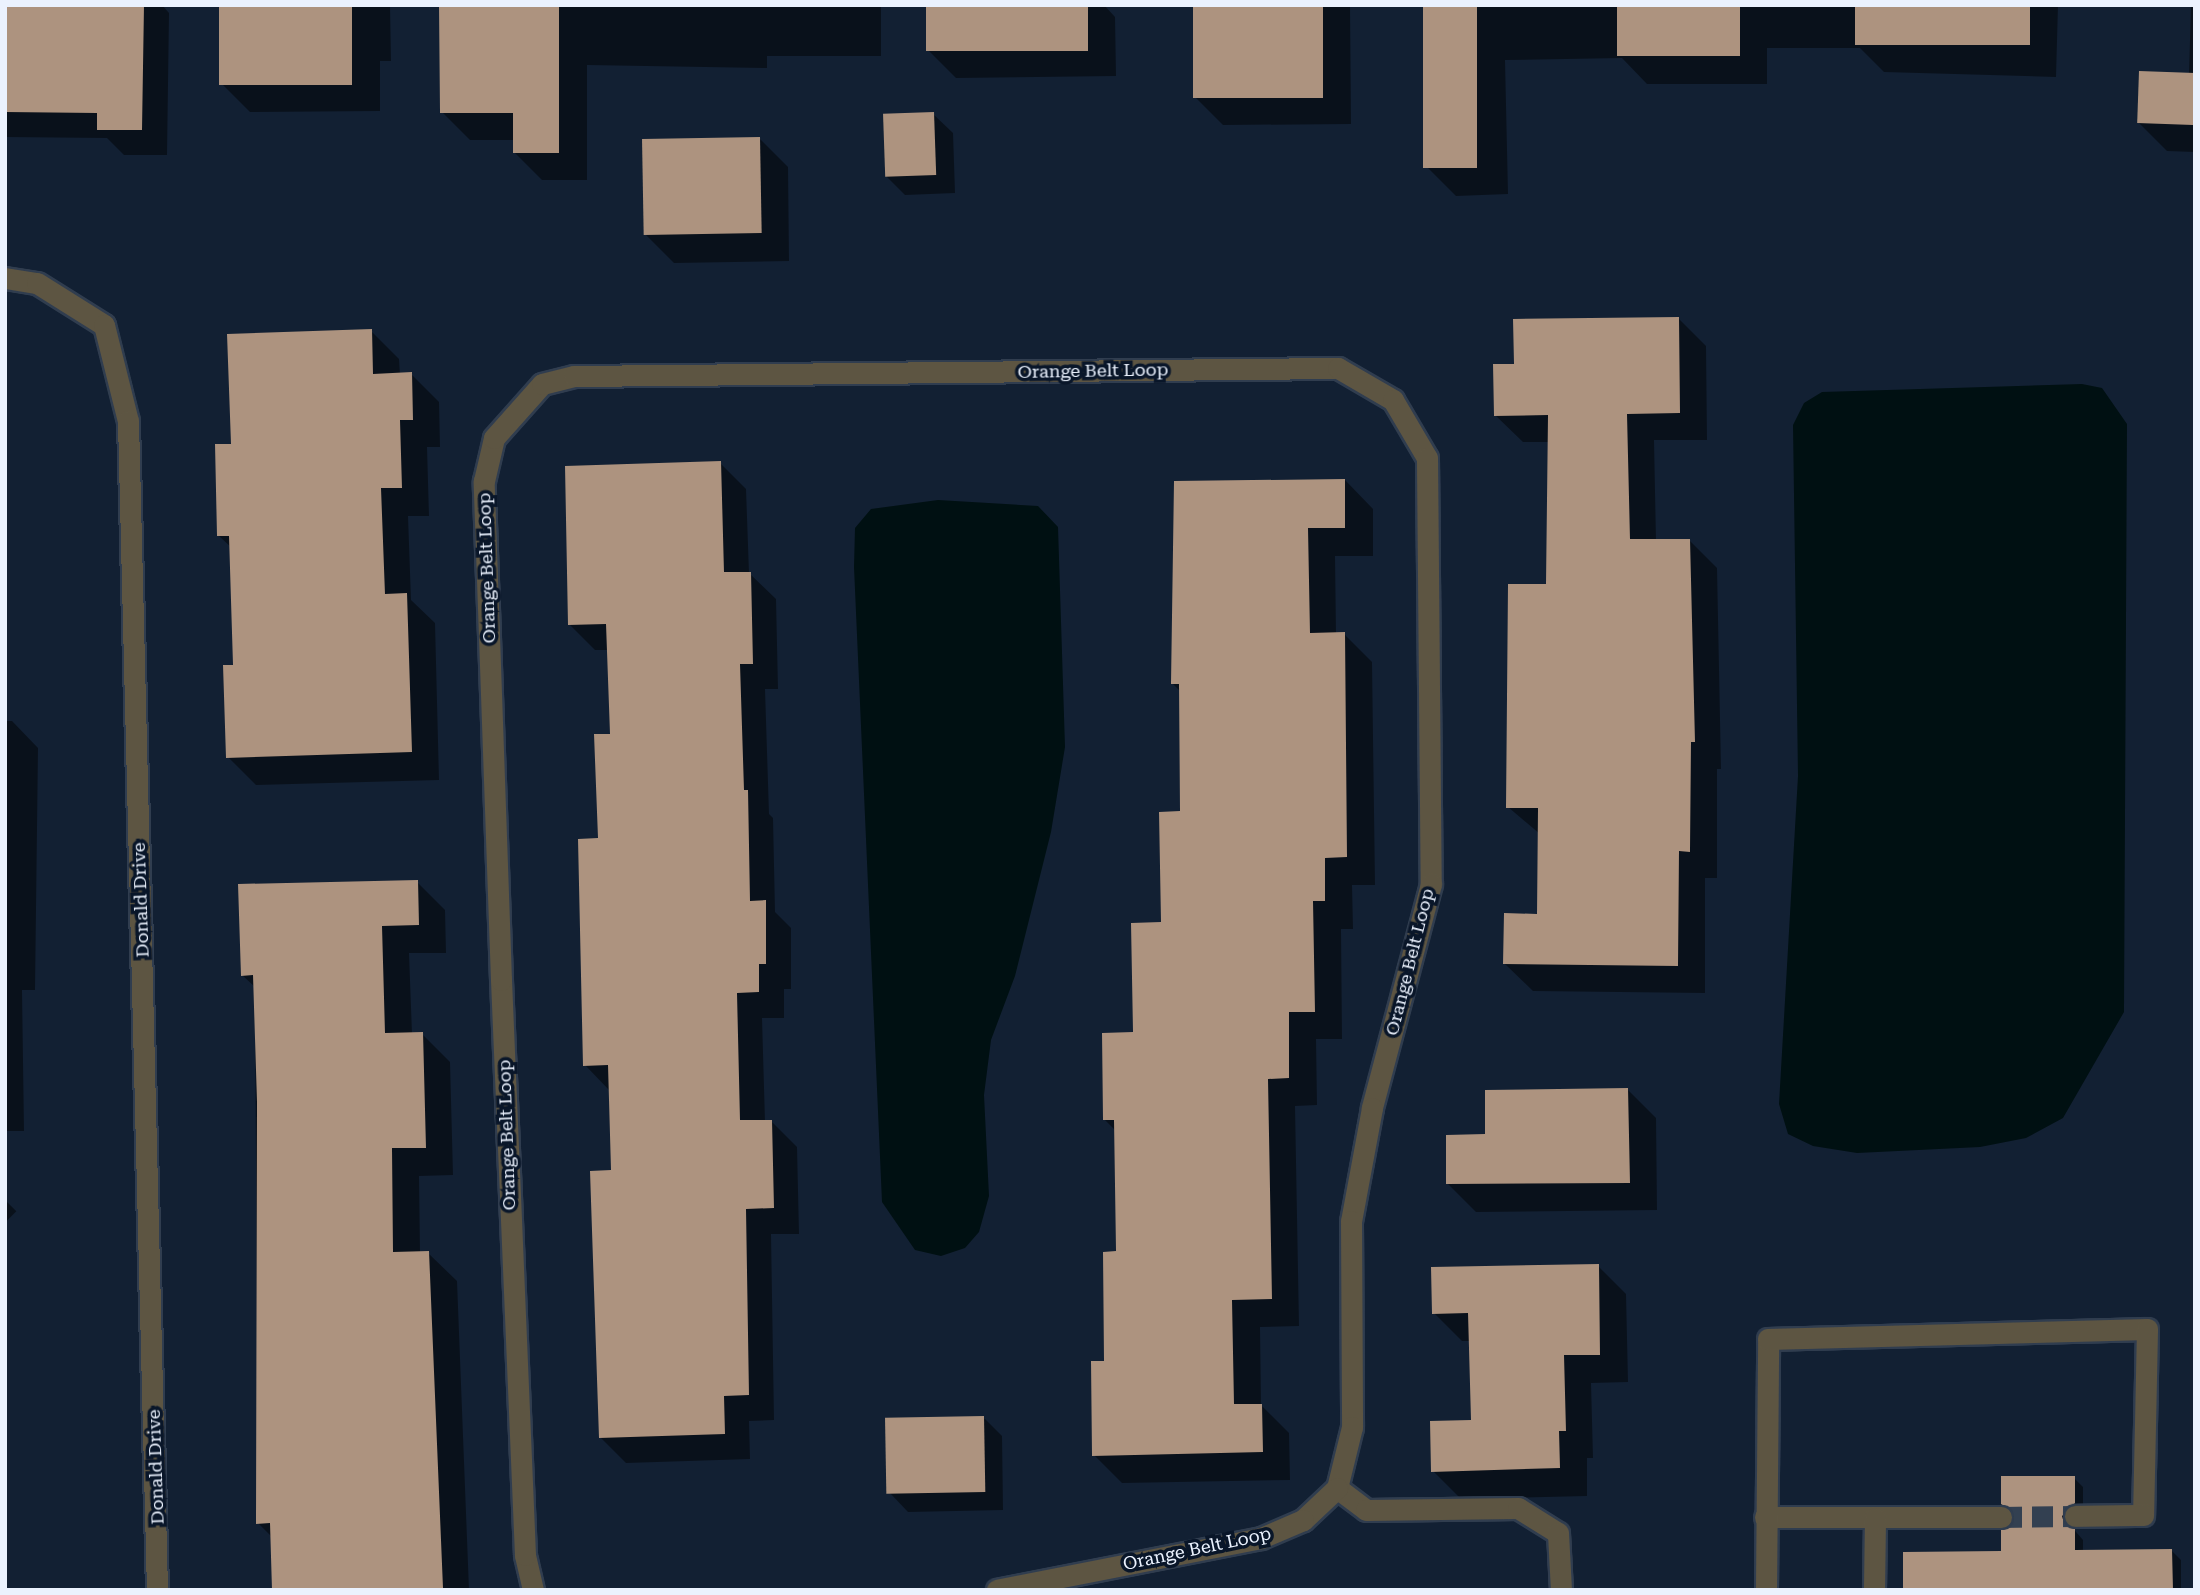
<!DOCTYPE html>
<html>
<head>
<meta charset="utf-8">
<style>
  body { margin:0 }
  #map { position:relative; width:2200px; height:1595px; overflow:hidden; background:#122033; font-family:"Roboto Serif",serif }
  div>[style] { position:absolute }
  .water>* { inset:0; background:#001012 }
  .shadow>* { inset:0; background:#0007; transform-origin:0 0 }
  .building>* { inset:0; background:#ad937f; transform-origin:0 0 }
  .minor-tunnel>* { height:21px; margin-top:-10.5px; transform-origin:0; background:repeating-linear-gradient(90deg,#334051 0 21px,transparent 0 31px) }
  .roads { filter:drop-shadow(2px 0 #303d4f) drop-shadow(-2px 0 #303d4f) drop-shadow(0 2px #303d4f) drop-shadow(0 -2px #303d4f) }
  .minor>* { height:21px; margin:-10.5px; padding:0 10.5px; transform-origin:10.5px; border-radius:10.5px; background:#5d5542 }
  span { translate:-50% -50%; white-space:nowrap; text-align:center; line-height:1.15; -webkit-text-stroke:7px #091629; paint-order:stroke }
  .street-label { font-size:18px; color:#ebf2fe }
  .frame { position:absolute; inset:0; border:7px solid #ebf2fe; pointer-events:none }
</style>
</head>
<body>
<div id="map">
  <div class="water">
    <i style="clip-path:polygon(2082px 384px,2102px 388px,2127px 424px,2124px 1012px,2063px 1118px,2026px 1138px,1980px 1147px,1857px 1153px,1813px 1146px,1788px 1134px,1779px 1104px,1798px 776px,1793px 425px,1804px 403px,1822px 392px)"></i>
    <i style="clip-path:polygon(938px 500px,1038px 506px,1058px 527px,1065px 747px,1051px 832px,1015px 976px,991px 1040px,984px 1095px,989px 1196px,979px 1232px,965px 1248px,941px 1256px,915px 1250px,882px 1202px,854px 567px,855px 528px,871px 509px)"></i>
  </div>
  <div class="shadow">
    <i style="clip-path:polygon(5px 5px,162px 5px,169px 13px,167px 155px,124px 155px,107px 138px,5px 137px)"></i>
    <i style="clip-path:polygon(221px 5px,390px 5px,391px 61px,380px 61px,380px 111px,250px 112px,222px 84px)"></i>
    <i style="clip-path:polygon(441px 5px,881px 5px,881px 56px,767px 56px,767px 68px,587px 65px,587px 180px,542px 180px,514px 152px,514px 140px,470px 140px,442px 112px)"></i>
    <i style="clip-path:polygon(928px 5px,1104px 5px,1115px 17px,1116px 76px,956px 78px,928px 50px)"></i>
    <i style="clip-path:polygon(1194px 5px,1350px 5px,1351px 124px,1223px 125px,1195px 97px)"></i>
    <i style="clip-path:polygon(1424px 5px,2058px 5px,2056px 77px,1884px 72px,1860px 48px,1767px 48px,1767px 84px,1647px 84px,1622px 58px,1505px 60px,1508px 194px,1456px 196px,1428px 168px)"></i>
    <i style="clip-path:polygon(2191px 5px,2195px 5px,2195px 152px,2167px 151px,2139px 123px,2189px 75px)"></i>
    <i style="clip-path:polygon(933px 114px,953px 133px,955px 193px,905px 195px,886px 176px)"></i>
    <i style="clip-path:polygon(760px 139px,788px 167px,789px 261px,674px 263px,646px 235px)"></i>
    <i style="clip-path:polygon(1679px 319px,1706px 346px,1707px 440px,1654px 440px,1656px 541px,1689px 540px,1717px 568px,1721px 769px,1717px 769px,1717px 878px,1705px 878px,1705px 993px,1533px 991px,1505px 964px,1538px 916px,1540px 834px,1508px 807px,1548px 585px,1549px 442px,1523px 442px,1495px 415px,1516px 365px)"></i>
    <i style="clip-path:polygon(371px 331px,399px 359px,400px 375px,411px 374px,439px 402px,440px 447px,427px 447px,429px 516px,408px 516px,411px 600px,435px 623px,439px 780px,256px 785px,228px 757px,235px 666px,232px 548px,219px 536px,232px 446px)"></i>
    <i style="clip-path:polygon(720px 463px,746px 489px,749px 573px,776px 599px,778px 689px,765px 689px,769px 814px,773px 818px,775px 912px,791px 928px,791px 989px,784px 989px,784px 1018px,762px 1018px,765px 1122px,771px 1121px,797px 1147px,799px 1234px,771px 1234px,774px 1420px,749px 1421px,750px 1459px,626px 1463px,600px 1437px,613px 1172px,610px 1091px,585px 1065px,612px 736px,609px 650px,595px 650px,569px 624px)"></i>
    <i style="clip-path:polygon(1345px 480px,1373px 509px,1373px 556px,1335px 556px,1336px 634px,1344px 634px,1372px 662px,1375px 885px,1352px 885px,1353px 929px,1341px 929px,1342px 1039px,1316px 1039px,1317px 1105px,1295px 1106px,1299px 1326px,1260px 1327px,1261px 1405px,1289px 1433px,1290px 1480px,1122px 1483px,1094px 1455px,1118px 1253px,1116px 1131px,1105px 1120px,1135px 1034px,1163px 924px,1182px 813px,1181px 692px,1173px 684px)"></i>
    <i style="clip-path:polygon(5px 721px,12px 721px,38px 748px,35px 990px,22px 990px,24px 1131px,5px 1131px)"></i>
    <i style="clip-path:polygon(417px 882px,445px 910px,446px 953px,409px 953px,412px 1034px,422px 1034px,450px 1062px,453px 1175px,419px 1176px,420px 1253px,428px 1253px,457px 1281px,469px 1590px,273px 1590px,272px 1537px,258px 1523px,255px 987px,242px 975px)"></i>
    <i style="clip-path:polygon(1628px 1090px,1656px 1118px,1657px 1210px,1476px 1212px,1448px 1184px,1487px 1136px)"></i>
    <i style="left:5px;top:1200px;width:16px;height:110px;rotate:45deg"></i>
    <i style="clip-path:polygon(1598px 1266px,1626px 1294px,1628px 1382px,1591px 1383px,1593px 1458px,1587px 1458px,1587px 1496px,1461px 1499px,1433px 1471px,1473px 1422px,1470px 1341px,1462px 1341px,1434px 1313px)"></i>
    <i style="clip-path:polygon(5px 1370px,7px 1472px,5px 1472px)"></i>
    <i style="clip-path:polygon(983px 1417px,1002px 1436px,1003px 1510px,908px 1512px,889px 1492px)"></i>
    <i style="clip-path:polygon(2074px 1478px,2083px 1487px,2083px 1512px,2070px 1525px,2083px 1540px,2083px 1552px,2172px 1551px,2181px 1560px,2181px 1590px,1904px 1590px,2002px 1553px,2016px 1516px,2002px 1503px)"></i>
  </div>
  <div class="building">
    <i style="clip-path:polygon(5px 5px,144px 5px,142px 130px,97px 130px,97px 113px,5px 112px)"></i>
    <i style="left:219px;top:5px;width:133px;height:80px"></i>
    <i style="clip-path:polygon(439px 5px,559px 5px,559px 153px,513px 153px,513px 113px,440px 113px)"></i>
    <i style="left:926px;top:5px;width:162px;height:46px"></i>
    <i style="left:1193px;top:5px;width:130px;height:93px"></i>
    <i style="left:1423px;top:5px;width:54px;height:163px"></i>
    <i style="left:1617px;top:5px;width:123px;height:51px"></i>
    <i style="left:1855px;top:5px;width:175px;height:40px"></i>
    <i style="left:2139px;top:71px;width:56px;height:52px;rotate:2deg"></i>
    <i style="left:934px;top:112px;width:63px;height:51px;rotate:88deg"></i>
    <i style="left:760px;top:137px;width:96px;height:118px;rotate:89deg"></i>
    <i style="clip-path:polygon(1679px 317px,1680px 413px,1627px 414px,1630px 539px,1690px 539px,1695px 742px,1691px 742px,1690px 852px,1679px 851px,1678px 966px,1503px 964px,1504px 913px,1537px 914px,1538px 808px,1506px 808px,1508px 584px,1546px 584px,1548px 415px,1494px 416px,1493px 364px,1514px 364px,1513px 319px)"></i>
    <i style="clip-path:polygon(372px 329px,373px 374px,412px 372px,413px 420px,400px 420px,402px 488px,381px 488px,385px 594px,407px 593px,412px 752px,226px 758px,223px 665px,233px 665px,229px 536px,217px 536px,215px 444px,231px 444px,227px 334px)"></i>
    <i style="clip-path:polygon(721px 461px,724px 572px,751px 572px,753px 664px,740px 664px,744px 790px,748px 790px,750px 901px,766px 900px,766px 964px,759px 964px,759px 992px,737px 993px,740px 1120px,772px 1120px,774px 1208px,746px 1209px,749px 1395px,724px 1396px,725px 1434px,599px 1438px,590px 1171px,611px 1170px,608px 1065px,583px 1066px,578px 839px,598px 838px,594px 734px,610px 734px,606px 624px,568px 625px,565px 466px)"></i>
    <i style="clip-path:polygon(1345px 479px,1345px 528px,1308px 528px,1310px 633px,1345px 632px,1347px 857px,1325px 858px,1325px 901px,1313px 901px,1315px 1012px,1289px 1012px,1289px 1078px,1268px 1079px,1272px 1299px,1232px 1300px,1234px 1404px,1262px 1404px,1263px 1452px,1092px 1456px,1091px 1361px,1104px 1361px,1103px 1252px,1116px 1251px,1114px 1120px,1103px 1120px,1102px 1033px,1133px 1032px,1131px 923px,1161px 922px,1159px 812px,1180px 811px,1179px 684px,1171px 684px,1174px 481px)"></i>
    <i style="clip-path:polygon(418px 880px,419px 925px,382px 926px,385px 1033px,423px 1032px,426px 1148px,392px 1148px,393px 1252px,429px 1251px,443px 1588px,272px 1590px,270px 1523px,256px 1524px,257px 1102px,253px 975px,241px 976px,238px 884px)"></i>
    <i style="clip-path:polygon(1628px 1088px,1630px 1183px,1446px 1184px,1446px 1135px,1485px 1134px,1485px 1090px)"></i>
    <i style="clip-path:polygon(1599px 1264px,1600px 1355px,1564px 1355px,1566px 1431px,1559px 1431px,1560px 1468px,1431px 1472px,1430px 1421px,1471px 1420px,1468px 1313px,1432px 1314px,1431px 1267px)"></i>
    <i style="left:984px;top:1416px;width:76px;height:99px;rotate:89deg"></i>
    <i style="clip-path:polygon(2001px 1476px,2075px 1476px,2075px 1503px,2062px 1516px,2064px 1523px,2075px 1529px,2075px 1550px,2172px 1549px,2173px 1590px,1903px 1590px,1903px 1552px,2001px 1551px,2001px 1530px,2014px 1518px,2012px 1510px,2001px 1504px)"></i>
  </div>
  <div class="minor-tunnel">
    <i style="left:2001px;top:1517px;width:74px;rotate:-0.8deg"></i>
  </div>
  <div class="roads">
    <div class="minor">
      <i style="left:5px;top:278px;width:32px;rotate:9deg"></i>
      <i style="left:37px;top:283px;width:79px;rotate:32.1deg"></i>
      <i style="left:104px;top:325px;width:99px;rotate:76deg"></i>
      <i style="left:128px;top:421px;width:1169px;rotate:88.58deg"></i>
      <i style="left:1337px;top:1488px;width:36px;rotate:37deg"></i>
      <i style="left:1366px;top:1510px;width:152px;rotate:-0.8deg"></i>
      <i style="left:1518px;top:1508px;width:47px;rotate:32deg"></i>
      <i style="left:1558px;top:1533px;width:57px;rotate:87deg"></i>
      <i style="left:1765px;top:1517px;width:236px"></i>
      <i style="left:533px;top:1590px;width:36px;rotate:-103deg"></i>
      <i style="left:525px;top:1555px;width:576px;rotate:-92.39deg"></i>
      <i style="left:501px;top:980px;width:499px;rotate:-92deg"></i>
      <i style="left:484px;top:481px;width:44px;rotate:-76.9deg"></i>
      <i style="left:494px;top:438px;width:72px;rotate:-48.4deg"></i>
      <i style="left:542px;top:384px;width:33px;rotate:-14deg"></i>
      <i style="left:574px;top:376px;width:764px;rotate:-0.6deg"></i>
      <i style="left:1338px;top:368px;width:64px;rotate:30.2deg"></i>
      <i style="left:1393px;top:400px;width:67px;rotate:59.6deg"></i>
      <i style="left:1427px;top:458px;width:426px;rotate:89.5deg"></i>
      <i style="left:1431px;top:884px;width:232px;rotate:104.8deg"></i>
      <i style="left:1372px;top:1108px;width:115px;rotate:100.5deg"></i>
      <i style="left:1351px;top:1221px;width:206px;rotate:89.7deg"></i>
      <i style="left:1352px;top:1427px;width:63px;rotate:103.8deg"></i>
      <i style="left:1337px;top:1488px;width:47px;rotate:136.7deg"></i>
      <i style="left:1303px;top:1520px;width:46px;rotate:156.8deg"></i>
      <i style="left:1261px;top:1538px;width:269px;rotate:168.9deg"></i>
      <i style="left:1766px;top:1590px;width:251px;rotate:-89.5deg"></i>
      <i style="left:1768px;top:1339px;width:379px;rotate:-1.5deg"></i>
      <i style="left:2147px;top:1329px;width:186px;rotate:91.2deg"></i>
      <i style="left:2143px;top:1515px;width:68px;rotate:179.2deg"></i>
      <i style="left:1874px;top:1590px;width:72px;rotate:-89.2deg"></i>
    </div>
  </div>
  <div class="street-label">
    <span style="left:1093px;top:371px;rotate:-1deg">Orange Belt Loop</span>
    <span style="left:487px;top:568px;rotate:-92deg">Orange Belt Loop</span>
    <span style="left:141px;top:900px;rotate:-92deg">Donald Drive</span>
    <span style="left:1410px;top:962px;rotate:-76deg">Orange Belt Loop</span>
    <span style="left:507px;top:1135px;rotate:-92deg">Orange Belt Loop</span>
    <span style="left:156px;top:1467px;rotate:-92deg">Donald Drive</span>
    <span style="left:1197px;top:1549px;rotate:-12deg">Orange Belt Loop</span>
  </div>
  <div class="frame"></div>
</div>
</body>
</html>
